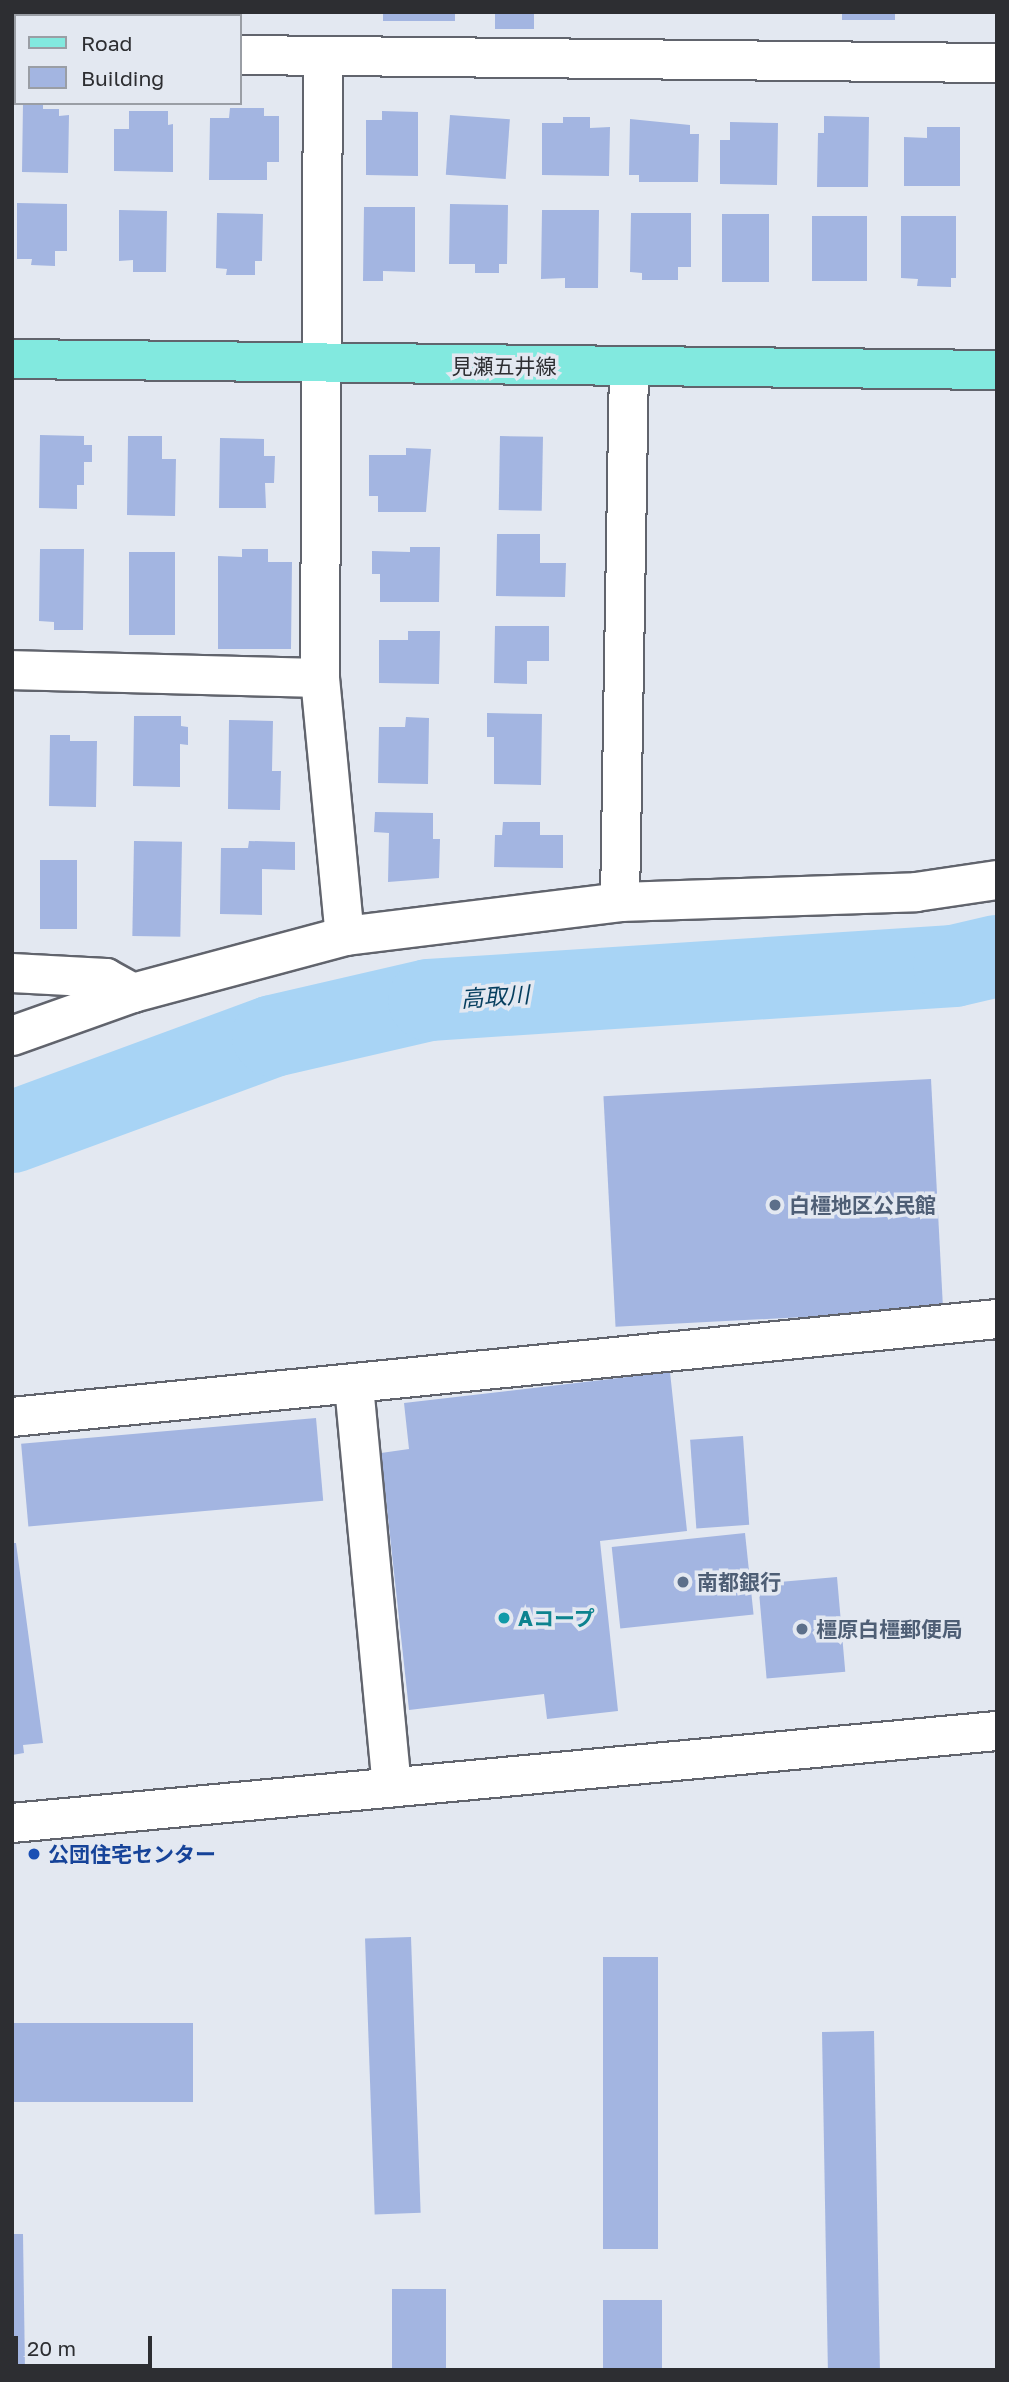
<!DOCTYPE html>
<html>
<head>
<meta charset="utf-8">
<style>
  body { margin:0 }
  #map { position:relative; width:1009px; height:2382px; overflow:hidden; background:#e3e8f1; font-family:"Golos Text","Noto Sans JP",sans-serif }
  div>[style] { position:absolute }
  .river>* { height:82px; margin:-41px; padding:0 41px; transform-origin:41px; border-radius:41px; background:#a8d4f5 }
  .building>* { inset:0; background:#a3b5e1; transform-origin:0 0 }
  .roads { filter:drop-shadow(2px 0 #61646d) drop-shadow(-2px 0 #61646d) drop-shadow(0 2px #61646d) drop-shadow(0 -2px #61646d) }
  .minor>* { height:38px; margin:-19px; padding:0 19px; transform-origin:19px; border-radius:19px; background:#fff }
  .major>* { height:38px; margin:-19px; padding:0 19px; transform-origin:19px; border-radius:19px; background:#82e9df }
  .dots>* { width:19px; height:19px; translate:-50% -50%; box-sizing:border-box; border:4px solid #e3e8f1; border-radius:50% }
  span { translate:-50% -50%; white-space:nowrap; text-align:center; line-height:1.15; -webkit-text-stroke:7px #e3e8f1; paint-order:stroke }
  .street-label { font-size:21px; color:#2d2e32 }
  .service-label { font-size:21px; color:#4e5e75; font-weight:700 }
  .left { translate:0 -50%; text-align:left }
  .culture-label { font-size:21px; color:#0d838f; font-weight:700 }
  .transit-label { font-size:21px; color:#164399; font-weight:700 }
  .water-label { font-size:23px; color:#063e5e; font-style:italic }
  .frame { position:absolute; inset:0; border:14px solid #2d2e32; pointer-events:none }
  .legend { position:absolute; left:14px; top:14px; width:228px; height:91px; box-sizing:border-box; background:#e3e8f1; border:2px solid #9a9ea5; margin:0; padding:9px 12px; list-style:none; font-size:21px; color:#2d2e32 }
  .legend li { display:flex; align-items:center; gap:14px; height:35px }
  .legend b { width:35px; border:2px solid #9a9ea5 }
  .scale { position:absolute; left:14px; top:2336px; width:138px; height:32px; box-sizing:border-box; border:4px solid #2d2e32; border-top:0; padding-left:9px; font-size:21px; line-height:24px; white-space:nowrap; color:#2d2e32; -webkit-text-stroke:5px #e3e8f1; paint-order:stroke }
</style>
</head>
<body>
<div id="map">
  <div class="river">
    <i style="left:12px;top:1132px;width:278px;rotate:-20.2deg"></i>
    <i style="left:273px;top:1036px;width:160px;rotate:-13deg"></i>
    <i style="left:429px;top:1000px;width:526px;rotate:-3.71deg"></i>
    <i style="left:954px;top:966px;width:44px;rotate:-13.1deg"></i>
  </div>
  <div class="building">
    <i style="left:383px;top:12px;width:72px;height:9px"></i>
    <i style="left:495px;top:12px;width:39px;height:17px"></i>
    <i style="left:842px;top:12px;width:53px;height:8px"></i>
    <i style="clip-path:polygon(23px 103px,43px 103px,43px 109px,59px 109px,59px 116px,69px 115px,68px 173px,22px 172px)"></i>
    <i style="clip-path:polygon(230px 108px,264px 108px,264px 116px,279px 116px,279px 162px,267px 162px,267px 180px,209px 180px,210px 118px,229px 118px)"></i>
    <i style="clip-path:polygon(129px 111px,168px 111px,168px 125px,173px 124px,173px 172px,114px 171px,114px 129px,129px 129px)"></i>
    <i style="clip-path:polygon(382px 111px,418px 112px,418px 176px,366px 175px,366px 120px,382px 120px)"></i>
    <i style="left:450px;top:115px;width:60px;height:60px;rotate:4deg"></i>
    <i style="clip-path:polygon(824px 116px,869px 117px,868px 187px,817px 187px,818px 133px,824px 133px)"></i>
    <i style="clip-path:polygon(563px 117px,590px 117px,590px 128px,610px 127px,609px 176px,542px 175px,542px 123px,563px 123px)"></i>
    <i style="clip-path:polygon(630px 119px,690px 125px,690px 134px,699px 134px,698px 182px,639px 182px,639px 175px,629px 175px)"></i>
    <i style="clip-path:polygon(730px 122px,778px 123px,777px 185px,720px 184px,720px 140px,730px 140px)"></i>
    <i style="clip-path:polygon(927px 127px,960px 127px,960px 186px,904px 186px,904px 137px,927px 138px)"></i>
    <i style="clip-path:polygon(17px 203px,67px 204px,67px 251px,55px 251px,55px 266px,31px 265px,32px 259px,17px 259px)"></i>
    <i style="clip-path:polygon(450px 204px,508px 205px,507px 264px,499px 264px,499px 273px,475px 273px,475px 264px,449px 264px)"></i>
    <i style="clip-path:polygon(364px 207px,415px 207px,415px 272px,383px 271px,383px 281px,363px 281px)"></i>
    <i style="clip-path:polygon(119px 210px,167px 211px,166px 272px,133px 272px,133px 260px,119px 261px)"></i>
    <i style="clip-path:polygon(542px 210px,599px 210px,598px 288px,565px 288px,565px 278px,541px 279px)"></i>
    <i style="clip-path:polygon(217px 213px,263px 214px,262px 261px,255px 261px,255px 275px,226px 275px,227px 269px,216px 268px)"></i>
    <i style="clip-path:polygon(631px 213px,691px 213px,691px 267px,678px 267px,678px 280px,642px 280px,642px 273px,630px 272px)"></i>
    <i style="left:722px;top:214px;width:47px;height:68px"></i>
    <i style="left:812px;top:216px;width:55px;height:65px"></i>
    <i style="clip-path:polygon(901px 216px,956px 216px,956px 278px,951px 278px,951px 287px,917px 286px,918px 279px,901px 278px)"></i>
    <i style="clip-path:polygon(40px 435px,84px 436px,84px 445px,92px 445px,92px 462px,84px 462px,84px 485px,77px 485px,77px 509px,39px 508px)"></i>
    <i style="clip-path:polygon(128px 436px,162px 436px,162px 459px,176px 459px,175px 516px,127px 515px)"></i>
    <i style="left:500px;top:436px;width:43px;height:74px;rotate:1deg"></i>
    <i style="clip-path:polygon(220px 438px,264px 439px,264px 456px,275px 456px,274px 483px,265px 483px,266px 508px,219px 508px)"></i>
    <i style="clip-path:polygon(406px 448px,431px 449px,426px 512px,378px 512px,378px 496px,369px 496px,369px 455px,406px 455px)"></i>
    <i style="clip-path:polygon(497px 534px,540px 534px,540px 563px,566px 563px,565px 597px,496px 596px)"></i>
    <i style="clip-path:polygon(410px 547px,440px 547px,439px 602px,380px 602px,380px 574px,372px 574px,372px 551px,410px 552px)"></i>
    <i style="clip-path:polygon(40px 549px,84px 549px,83px 630px,54px 630px,54px 622px,39px 621px)"></i>
    <i style="clip-path:polygon(242px 549px,268px 549px,268px 562px,292px 562px,291px 649px,218px 649px,218px 556px,242px 557px)"></i>
    <i style="left:129px;top:552px;width:46px;height:83px"></i>
    <i style="clip-path:polygon(495px 626px,549px 626px,549px 661px,527px 661px,527px 684px,494px 683px)"></i>
    <i style="clip-path:polygon(408px 631px,440px 631px,439px 684px,379px 683px,379px 640px,408px 640px)"></i>
    <i style="clip-path:polygon(487px 713px,542px 714px,541px 785px,494px 784px,494px 737px,487px 737px)"></i>
    <i style="clip-path:polygon(134px 716px,181px 716px,181px 726px,188px 727px,188px 745px,180px 744px,180px 787px,133px 786px)"></i>
    <i style="clip-path:polygon(406px 717px,429px 718px,428px 784px,378px 783px,379px 727px,405px 727px)"></i>
    <i style="clip-path:polygon(229px 720px,273px 721px,272px 771px,281px 771px,280px 810px,228px 809px)"></i>
    <i style="clip-path:polygon(50px 735px,70px 735px,70px 741px,97px 741px,96px 807px,49px 806px)"></i>
    <i style="clip-path:polygon(375px 812px,433px 813px,433px 839px,440px 839px,439px 878px,388px 882px,389px 833px,374px 832px)"></i>
    <i style="clip-path:polygon(503px 822px,540px 822px,540px 835px,563px 835px,563px 868px,494px 867px,495px 835px,502px 835px)"></i>
    <i style="left:134px;top:841px;width:48px;height:95px;rotate:1deg"></i>
    <i style="clip-path:polygon(249px 841px,295px 842px,295px 870px,262px 869px,262px 915px,220px 914px,221px 848px,248px 848px)"></i>
    <i style="left:40px;top:860px;width:37px;height:69px"></i>
    <i style="left:931px;top:1079px;width:231px;height:328px;rotate:87deg"></i>
    <i style="clip-path:polygon(670px 1372px,687px 1531px,600px 1541px,618px 1711px,547px 1719px,544px 1694px,409px 1710px,381px 1453px,409px 1449px,404px 1403px)"></i>
    <i style="left:316px;top:1418px;width:83px;height:296px;rotate:85deg"></i>
    <i style="left:743px;top:1436px;width:89px;height:53px;rotate:86deg"></i>
    <i style="left:745px;top:1533px;width:82px;height:134px;rotate:84deg"></i>
    <i style="clip-path:polygon(12px 1543px,16px 1543px,43px 1743px,23px 1745px,24px 1753px,12px 1755px)"></i>
    <i style="left:837px;top:1577px;width:95px;height:79px;rotate:85deg"></i>
    <i style="left:411px;top:1937px;width:276px;height:46px;rotate:88deg"></i>
    <i style="left:658px;top:1957px;width:292px;height:55px;rotate:90deg"></i>
    <i style="left:193px;top:2023px;width:79px;height:181px;rotate:90deg"></i>
    <i style="left:874px;top:2031px;width:339px;height:52px;rotate:89deg"></i>
    <i style="clip-path:polygon(12px 2234px,23px 2234px,25px 2370px,12px 2370px)"></i>
    <i style="left:392px;top:2289px;width:54px;height:81px"></i>
    <i style="left:603px;top:2300px;width:59px;height:70px"></i>
  </div>
  <div class="roads">
    <div class="minor">
      <i style="left:12px;top:51px;width:4px"></i>
      <i style="left:240px;top:55px;width:757px;rotate:0.61deg"></i>
      <i style="left:323px;top:56px;width:622px;rotate:90.28deg"></i>
      <i style="left:320px;top:678px;width:259px;rotate:84.5deg"></i>
      <i style="left:12px;top:670px;width:308px;rotate:1.5deg"></i>
      <i style="left:620px;top:902px;width:535px;rotate:-89.04deg"></i>
      <i style="left:12px;top:973px;width:94px;rotate:3deg"></i>
      <i style="left:106px;top:978px;width:31px;rotate:29deg"></i>
      <i style="left:12px;top:1036px;width:128px;rotate:-19.6deg"></i>
      <i style="left:133px;top:993px;width:220px;rotate:-15deg"></i>
      <i style="left:345px;top:936px;width:277px;rotate:-7deg"></i>
      <i style="left:620px;top:902px;width:296px;rotate:-1.9deg"></i>
      <i style="left:916px;top:892px;width:82px;rotate:-8.4deg"></i>
      <i style="left:354px;top:1386px;width:403px;rotate:84.6deg"></i>
      <i style="left:12px;top:1417px;width:990px;rotate:-5.68deg"></i>
      <i style="left:12px;top:1823px;width:989px;rotate:-5.34deg"></i>
    </div>
    <div class="major">
      <i style="left:12px;top:359px;width:985px;rotate:0.64deg"></i>
    </div>
  </div>
  <div class="dots">
    <i style="left:775px;top:1205px;background:#5c6f8a"></i>
    <i style="left:683px;top:1582px;background:#5c6f8a"></i>
    <i style="left:504px;top:1618px;background:#0f9aa8"></i>
    <i style="left:802px;top:1629px;background:#5c6f8a"></i>
    <i style="left:34px;top:1854px;background:#1a4fb4"></i>
  </div>
  <div class="street-label">
    <span style="left:504px;top:366px">見瀬五井線</span>
  </div>
  <div class="service-label">
    <span class="left" style="left:789px;top:1205px">白橿地区公民館</span>
    <span class="left" style="left:697px;top:1582px">南都銀行</span>
    <span class="left" style="left:816px;top:1629px">橿原白橿郵便局</span>
  </div>
  <div class="culture-label">
    <span class="left" style="left:518px;top:1618px">Aコープ</span>
  </div>
  <div class="transit-label">
    <span class="left" style="left:48px;top:1854px">公団住宅センター</span>
  </div>
  <div class="water-label">
    <span style="left:495px;top:996px;rotate:-4deg">高取川</span>
  </div>
  <div class="frame"></div>
  <ul class="legend">
  <li><b style="height:9px;background:#82e9df"></b>Road</li>
  <li><b style="height:19px;background:#a3b5e1"></b>Building</li>
  </ul>
  <div class="scale">20 m</div>
</div>
</body>
</html>
